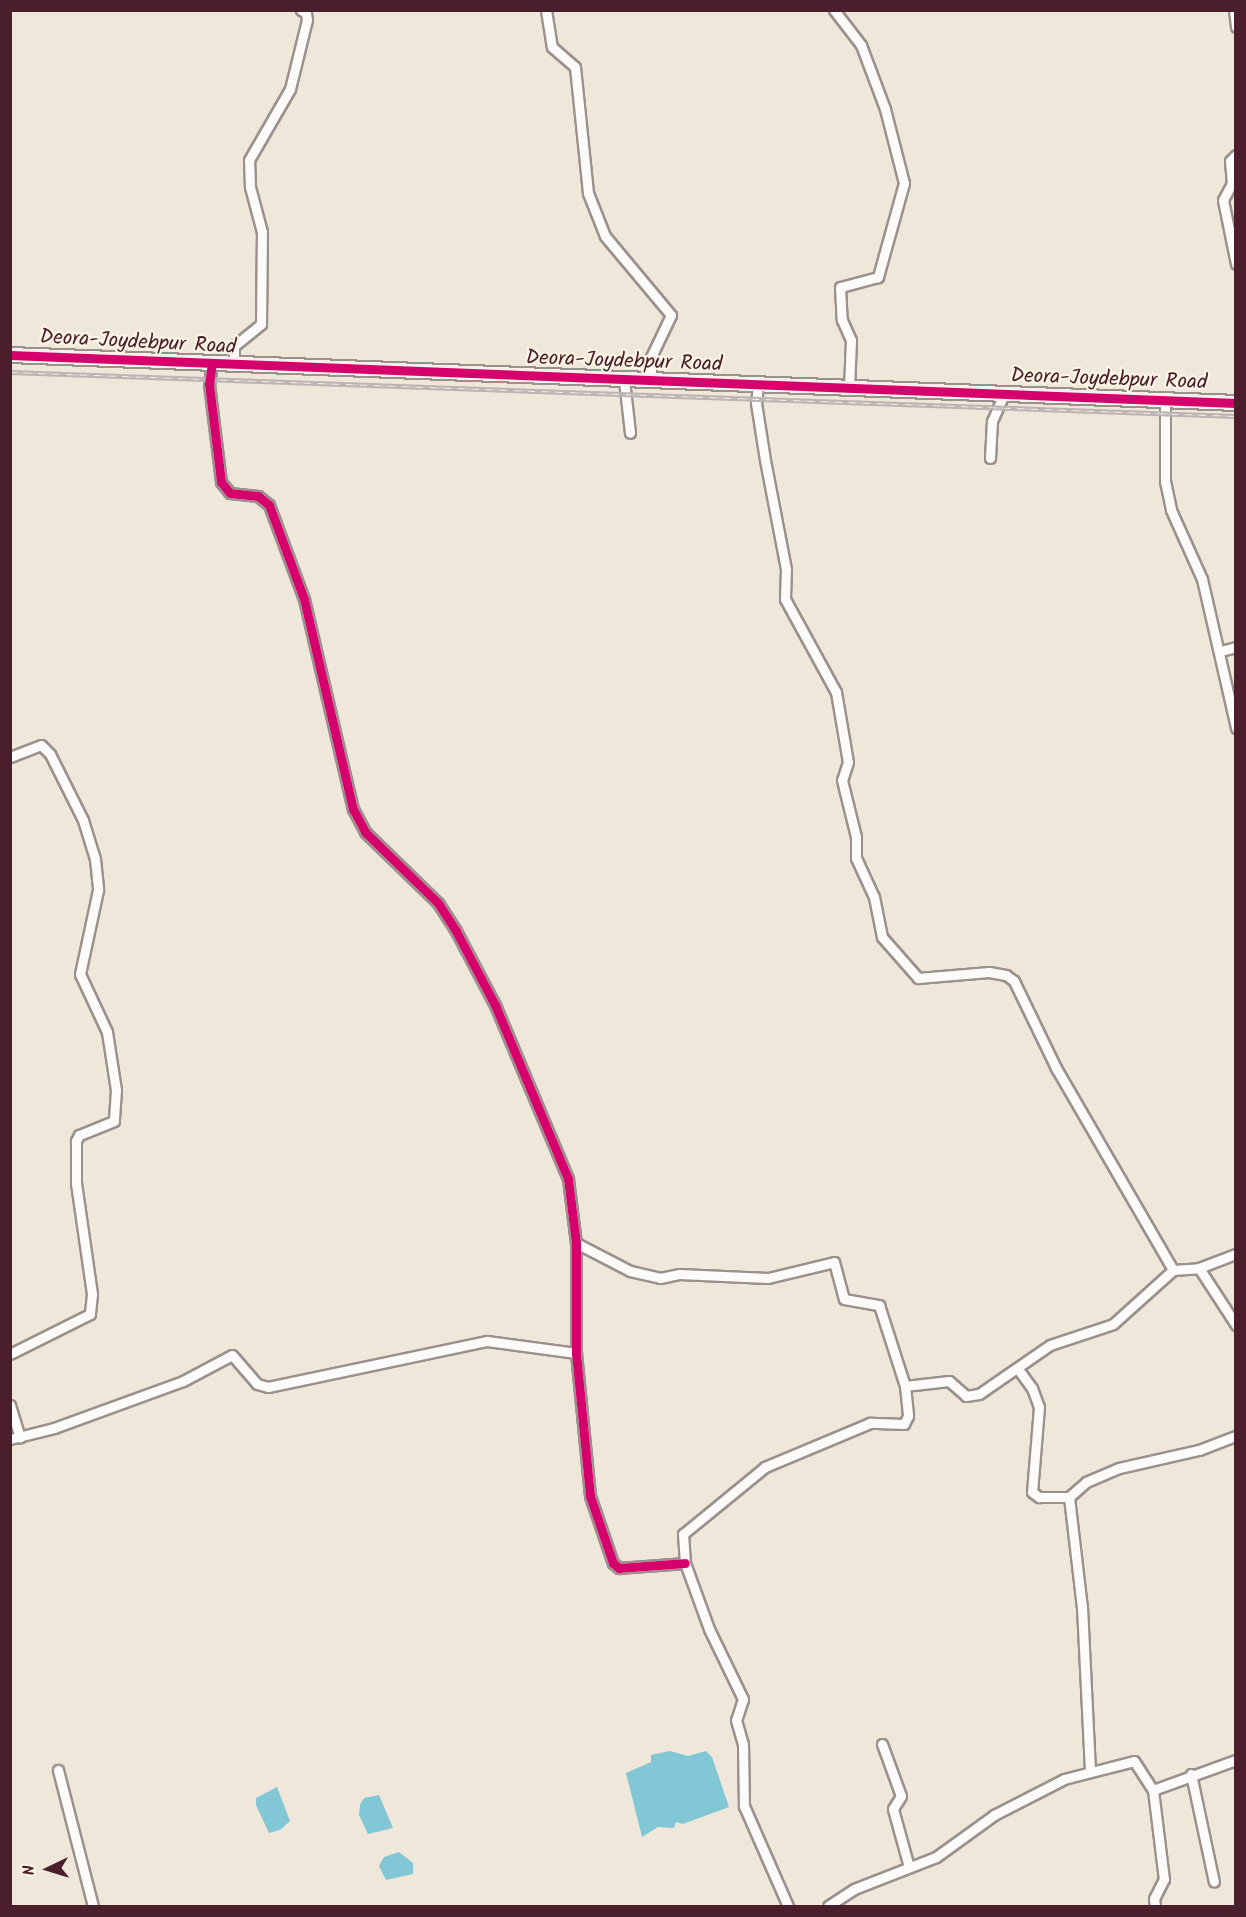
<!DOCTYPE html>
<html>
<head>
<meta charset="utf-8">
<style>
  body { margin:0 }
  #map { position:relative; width:1246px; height:1917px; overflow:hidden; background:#eee7da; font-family:Kalam,sans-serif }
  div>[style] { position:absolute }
  .water>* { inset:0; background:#82c7d5 }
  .roads { filter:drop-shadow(2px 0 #9b918c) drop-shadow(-2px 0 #9b918c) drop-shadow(0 2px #9b918c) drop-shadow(0 -2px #9b918c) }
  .street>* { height:9px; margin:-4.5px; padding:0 4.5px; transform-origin:4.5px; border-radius:4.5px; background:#fcfbf9 }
  .secondary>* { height:14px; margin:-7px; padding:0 7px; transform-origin:7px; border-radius:7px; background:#f4f1eb }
  .rail>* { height:4.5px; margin-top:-2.25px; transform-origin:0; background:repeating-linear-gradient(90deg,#fcf5e5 0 7px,#bab4b4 0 14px); box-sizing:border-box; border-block:2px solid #bab4b4 }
  .cycleway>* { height:9px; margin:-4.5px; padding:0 4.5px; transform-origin:4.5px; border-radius:4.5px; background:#d6006c }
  span { translate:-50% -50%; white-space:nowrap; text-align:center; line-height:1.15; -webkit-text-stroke:4.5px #fcf5e5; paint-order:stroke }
  .street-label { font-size:21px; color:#4a1f2b }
  .frame { position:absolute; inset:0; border:12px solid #4a1f2b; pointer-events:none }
  .north { position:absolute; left:18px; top:1839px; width:60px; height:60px; -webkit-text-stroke:4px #fcf5e5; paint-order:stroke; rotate:266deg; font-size:16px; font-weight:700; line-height:24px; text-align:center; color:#4a1f2b }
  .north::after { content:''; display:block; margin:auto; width:21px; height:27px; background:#4a1f2b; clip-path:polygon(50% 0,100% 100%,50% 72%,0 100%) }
</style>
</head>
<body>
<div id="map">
  <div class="water">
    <i style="clip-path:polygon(670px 1751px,688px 1756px,706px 1751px,712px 1757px,729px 1807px,683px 1824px,676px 1822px,674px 1828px,658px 1827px,642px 1837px,626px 1773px,651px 1762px,651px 1755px)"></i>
    <i style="clip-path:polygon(277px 1787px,290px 1821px,280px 1830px,269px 1833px,256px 1805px,256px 1798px)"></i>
    <i style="clip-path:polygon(379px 1795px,393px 1828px,368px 1834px,359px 1815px,360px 1805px,364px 1798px)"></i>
    <i style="clip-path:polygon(399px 1852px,413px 1863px,413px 1874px,386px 1880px,379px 1866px,384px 1857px)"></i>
  </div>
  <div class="roads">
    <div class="street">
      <i style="left:546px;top:10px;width:37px;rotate:81deg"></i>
      <i style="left:552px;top:47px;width:30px;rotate:41deg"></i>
      <i style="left:575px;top:67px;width:127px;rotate:84.1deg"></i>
      <i style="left:588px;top:193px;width:46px;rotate:68.4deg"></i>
      <i style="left:605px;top:236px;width:103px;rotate:50.1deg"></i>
      <i style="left:671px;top:315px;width:47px;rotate:115.5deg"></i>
      <i style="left:651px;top:357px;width:24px;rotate:90deg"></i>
      <i style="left:834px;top:10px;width:44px;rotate:52.4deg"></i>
      <i style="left:861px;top:45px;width:68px;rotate:69.4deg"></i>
      <i style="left:885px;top:109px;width:76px;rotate:75.6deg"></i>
      <i style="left:904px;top:183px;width:98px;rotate:105.5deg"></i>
      <i style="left:878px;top:277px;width:39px;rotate:165deg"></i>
      <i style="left:840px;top:287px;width:33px;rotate:87deg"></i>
      <i style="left:842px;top:320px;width:22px;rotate:66deg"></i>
      <i style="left:851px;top:340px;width:48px;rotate:92.4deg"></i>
      <i style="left:1234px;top:10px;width:17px;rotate:83deg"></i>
      <i style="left:1236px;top:155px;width:8px;rotate:135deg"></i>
      <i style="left:1230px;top:161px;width:22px;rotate:85deg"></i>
      <i style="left:1232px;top:183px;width:19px;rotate:118deg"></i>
      <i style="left:1223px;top:200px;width:65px;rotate:78.5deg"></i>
      <i style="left:212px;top:363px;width:21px;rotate:98deg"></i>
      <i style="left:209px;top:384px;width:99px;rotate:83deg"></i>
      <i style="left:221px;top:482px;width:14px;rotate:51deg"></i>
      <i style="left:230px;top:493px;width:28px;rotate:6deg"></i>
      <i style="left:258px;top:496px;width:14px;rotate:39deg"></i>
      <i style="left:269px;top:505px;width:100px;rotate:69.6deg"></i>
      <i style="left:304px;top:599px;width:216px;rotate:76.9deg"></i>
      <i style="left:353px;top:809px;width:26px;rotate:62deg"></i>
      <i style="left:365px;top:832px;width:102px;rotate:44.2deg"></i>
      <i style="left:438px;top:903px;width:33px;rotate:57deg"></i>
      <i style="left:456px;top:931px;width:84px;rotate:62.2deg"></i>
      <i style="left:495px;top:1005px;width:189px;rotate:67.2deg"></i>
      <i style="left:568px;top:1179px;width:64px;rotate:82.9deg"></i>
      <i style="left:576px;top:1243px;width:110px;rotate:90deg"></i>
      <i style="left:576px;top:1353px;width:144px;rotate:84.4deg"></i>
      <i style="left:590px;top:1496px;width:71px;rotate:71.1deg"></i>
      <i style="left:613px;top:1563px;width:8px;rotate:40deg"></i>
      <i style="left:619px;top:1568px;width:66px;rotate:-4.3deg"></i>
      <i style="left:234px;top:365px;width:19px;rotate:-90deg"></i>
      <i style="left:234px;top:346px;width:35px;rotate:-39deg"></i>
      <i style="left:261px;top:324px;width:92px;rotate:-89.4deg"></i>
      <i style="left:262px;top:232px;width:47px;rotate:-104.9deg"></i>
      <i style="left:250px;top:187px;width:27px;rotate:-92deg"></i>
      <i style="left:249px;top:160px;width:82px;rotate:-60deg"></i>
      <i style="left:290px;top:89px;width:71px;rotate:-76.2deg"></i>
      <i style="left:307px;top:20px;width:7px;rotate:-98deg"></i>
      <i style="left:306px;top:13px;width:6px;rotate:-149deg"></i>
      <i style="left:624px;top:380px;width:53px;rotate:83.5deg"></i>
      <i style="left:758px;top:385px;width:18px;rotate:96deg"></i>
      <i style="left:756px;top:403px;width:58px;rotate:81deg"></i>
      <i style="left:765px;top:460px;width:111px;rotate:79.1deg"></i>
      <i style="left:786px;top:569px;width:30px;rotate:92deg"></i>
      <i style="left:785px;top:599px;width:106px;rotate:61.3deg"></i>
      <i style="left:836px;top:692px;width:71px;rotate:80.3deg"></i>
      <i style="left:848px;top:762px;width:19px;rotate:108deg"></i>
      <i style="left:842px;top:780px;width:59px;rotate:76.2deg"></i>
      <i style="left:856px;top:837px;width:21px;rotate:90deg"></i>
      <i style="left:856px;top:858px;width:43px;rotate:65.2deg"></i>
      <i style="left:874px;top:897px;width:41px;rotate:78.7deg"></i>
      <i style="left:882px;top:937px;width:55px;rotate:48.7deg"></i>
      <i style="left:918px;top:978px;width:71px;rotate:-4.8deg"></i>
      <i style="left:989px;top:972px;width:17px;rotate:10deg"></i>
      <i style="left:1006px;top:975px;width:10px;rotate:37deg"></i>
      <i style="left:1014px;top:981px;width:97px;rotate:64.2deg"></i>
      <i style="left:1056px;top:1068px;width:233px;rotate:59.9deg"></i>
      <i style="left:1165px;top:401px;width:80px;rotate:90deg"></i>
      <i style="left:1165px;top:481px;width:30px;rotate:78deg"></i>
      <i style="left:1171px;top:510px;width:76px;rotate:65.8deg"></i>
      <i style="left:1202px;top:579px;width:153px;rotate:77.1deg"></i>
      <i style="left:990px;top:458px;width:37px;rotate:-87deg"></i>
      <i style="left:992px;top:421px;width:30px;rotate:-66deg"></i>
      <i style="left:1221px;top:651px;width:16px;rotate:-15deg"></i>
      <i style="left:10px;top:757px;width:33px;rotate:-21deg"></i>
      <i style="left:41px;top:745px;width:13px;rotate:45deg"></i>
      <i style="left:50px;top:754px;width:74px;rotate:63.4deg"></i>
      <i style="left:83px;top:820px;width:41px;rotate:72.9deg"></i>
      <i style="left:95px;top:859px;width:31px;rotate:84deg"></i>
      <i style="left:98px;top:890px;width:86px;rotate:102.1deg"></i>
      <i style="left:80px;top:974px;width:64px;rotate:65deg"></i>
      <i style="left:107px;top:1032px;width:59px;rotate:81.2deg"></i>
      <i style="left:116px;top:1090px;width:31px;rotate:94deg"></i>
      <i style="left:114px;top:1121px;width:38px;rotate:158deg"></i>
      <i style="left:79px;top:1135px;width:7px;rotate:117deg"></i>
      <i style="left:76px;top:1141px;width:42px;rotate:90deg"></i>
      <i style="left:76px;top:1183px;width:112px;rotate:81.8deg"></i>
      <i style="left:92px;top:1294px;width:20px;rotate:96deg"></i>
      <i style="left:90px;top:1314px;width:89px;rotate:153.4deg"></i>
      <i style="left:576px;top:1243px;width:61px;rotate:27.4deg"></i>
      <i style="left:630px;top:1271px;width:31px;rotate:13deg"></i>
      <i style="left:660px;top:1278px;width:19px;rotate:-12deg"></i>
      <i style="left:679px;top:1274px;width:89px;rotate:2.6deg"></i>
      <i style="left:768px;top:1278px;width:68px;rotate:-13.6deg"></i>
      <i style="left:834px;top:1262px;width:38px;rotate:75deg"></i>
      <i style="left:844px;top:1299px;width:36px;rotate:10deg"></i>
      <i style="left:879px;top:1305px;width:85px;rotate:72.2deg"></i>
      <i style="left:905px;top:1386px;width:30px;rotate:84deg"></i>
      <i style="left:908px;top:1416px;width:9px;rotate:117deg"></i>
      <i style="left:904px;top:1424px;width:34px;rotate:-178deg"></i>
      <i style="left:870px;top:1423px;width:114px;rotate:157.3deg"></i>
      <i style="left:765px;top:1467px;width:106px;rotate:140.7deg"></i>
      <i style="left:683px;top:1534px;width:29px;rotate:86deg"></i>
      <i style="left:685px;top:1563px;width:70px;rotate:70deg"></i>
      <i style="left:709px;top:1629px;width:78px;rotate:64.1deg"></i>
      <i style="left:743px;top:1699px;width:22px;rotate:108deg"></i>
      <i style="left:736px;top:1720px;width:25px;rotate:74deg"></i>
      <i style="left:743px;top:1744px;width:62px;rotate:89.1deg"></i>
      <i style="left:744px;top:1806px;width:109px;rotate:66.3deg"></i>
      <i style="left:1199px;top:1268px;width:68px;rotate:57deg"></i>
      <i style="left:1018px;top:1369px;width:24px;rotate:54deg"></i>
      <i style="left:1032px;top:1388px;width:20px;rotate:70deg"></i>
      <i style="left:1039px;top:1407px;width:85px;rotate:94.7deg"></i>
      <i style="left:1032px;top:1492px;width:9px;rotate:36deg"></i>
      <i style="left:1039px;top:1497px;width:30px"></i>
      <i style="left:1069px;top:1497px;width:23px;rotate:-41deg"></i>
      <i style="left:1086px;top:1482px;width:36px;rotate:-23deg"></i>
      <i style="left:1119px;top:1468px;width:82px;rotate:-12.7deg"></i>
      <i style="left:1199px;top:1450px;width:40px;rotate:-21deg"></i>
      <i style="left:905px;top:1386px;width:44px;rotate:-6.5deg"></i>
      <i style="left:949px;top:1381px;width:23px;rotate:41deg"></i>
      <i style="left:966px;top:1396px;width:13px;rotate:-9deg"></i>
      <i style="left:979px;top:1394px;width:86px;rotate:-34.6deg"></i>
      <i style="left:1050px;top:1345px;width:66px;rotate:-18.4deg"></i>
      <i style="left:1113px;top:1324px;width:81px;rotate:-42deg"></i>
      <i style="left:1173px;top:1270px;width:26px;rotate:-4deg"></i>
      <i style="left:1199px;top:1268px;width:40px;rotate:-21deg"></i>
      <i style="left:10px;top:1405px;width:34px;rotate:73deg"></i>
      <i style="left:10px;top:1439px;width:45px;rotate:-14deg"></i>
      <i style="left:54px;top:1428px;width:137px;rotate:-20deg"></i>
      <i style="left:183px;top:1381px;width:55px;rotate:-28deg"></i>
      <i style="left:232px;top:1355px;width:38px;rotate:49deg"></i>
      <i style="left:257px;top:1384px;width:11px;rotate:15deg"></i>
      <i style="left:268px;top:1387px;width:224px;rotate:-11.9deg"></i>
      <i style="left:487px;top:1341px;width:90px;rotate:7.7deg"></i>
      <i style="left:1069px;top:1497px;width:111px;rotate:83.3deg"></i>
      <i style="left:1082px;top:1607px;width:164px;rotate:87.2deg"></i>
      <i style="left:882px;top:1744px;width:55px;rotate:69.9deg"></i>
      <i style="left:901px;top:1796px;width:15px;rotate:122deg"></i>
      <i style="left:893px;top:1809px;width:60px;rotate:74.6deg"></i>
      <i style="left:58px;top:1770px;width:140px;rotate:75.6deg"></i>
      <i style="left:1191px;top:1774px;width:110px;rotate:78deg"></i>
      <i style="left:1153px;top:1790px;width:90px;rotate:83deg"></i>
      <i style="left:1164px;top:1879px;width:22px;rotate:117deg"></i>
      <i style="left:1154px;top:1899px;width:7px;rotate:82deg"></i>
      <i style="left:828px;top:1906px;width:31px;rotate:-33deg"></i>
      <i style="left:854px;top:1889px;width:88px;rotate:-21.3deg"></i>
      <i style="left:936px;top:1857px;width:72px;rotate:-35.9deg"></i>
      <i style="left:994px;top:1815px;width:79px;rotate:-27.2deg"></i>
      <i style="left:1064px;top:1779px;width:72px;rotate:-14.4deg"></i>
      <i style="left:1134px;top:1761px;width:35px;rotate:57deg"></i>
      <i style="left:1153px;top:1790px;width:88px;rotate:-19.9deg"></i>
    </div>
    <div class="secondary">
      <i style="left:10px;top:355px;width:1227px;rotate:2.24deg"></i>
    </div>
  </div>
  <div class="rail">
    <i style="left:10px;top:372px;width:1227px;rotate:2.06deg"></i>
  </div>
  <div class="cycleway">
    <i style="left:10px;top:355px;width:1227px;rotate:2.24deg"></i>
    <i style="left:212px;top:363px;width:21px;rotate:98deg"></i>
    <i style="left:209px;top:384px;width:99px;rotate:83deg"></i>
    <i style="left:221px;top:482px;width:14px;rotate:51deg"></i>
    <i style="left:230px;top:493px;width:28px;rotate:6deg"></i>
    <i style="left:258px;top:496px;width:14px;rotate:39deg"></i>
    <i style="left:269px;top:505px;width:100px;rotate:69.6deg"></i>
    <i style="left:304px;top:599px;width:216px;rotate:76.9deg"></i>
    <i style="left:353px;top:809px;width:26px;rotate:62deg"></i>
    <i style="left:365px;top:832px;width:102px;rotate:44.2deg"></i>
    <i style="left:438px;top:903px;width:33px;rotate:57deg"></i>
    <i style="left:456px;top:931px;width:84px;rotate:62.2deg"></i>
    <i style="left:495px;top:1005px;width:189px;rotate:67.2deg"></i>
    <i style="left:568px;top:1179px;width:64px;rotate:82.9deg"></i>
    <i style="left:576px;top:1243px;width:110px;rotate:90deg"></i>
    <i style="left:576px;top:1353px;width:144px;rotate:84.4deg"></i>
    <i style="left:590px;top:1496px;width:71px;rotate:71.1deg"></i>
    <i style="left:613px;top:1563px;width:8px;rotate:40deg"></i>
    <i style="left:619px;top:1568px;width:66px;rotate:-4.3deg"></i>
  </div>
  <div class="street-label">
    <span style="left:138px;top:343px;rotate:3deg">Deora-Joydebpur Road</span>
    <span style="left:624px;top:362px;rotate:2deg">Deora-Joydebpur Road</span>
    <span style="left:1109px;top:380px;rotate:2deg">Deora-Joydebpur Road</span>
  </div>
  <div class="frame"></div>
  <div class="north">N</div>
</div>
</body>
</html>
